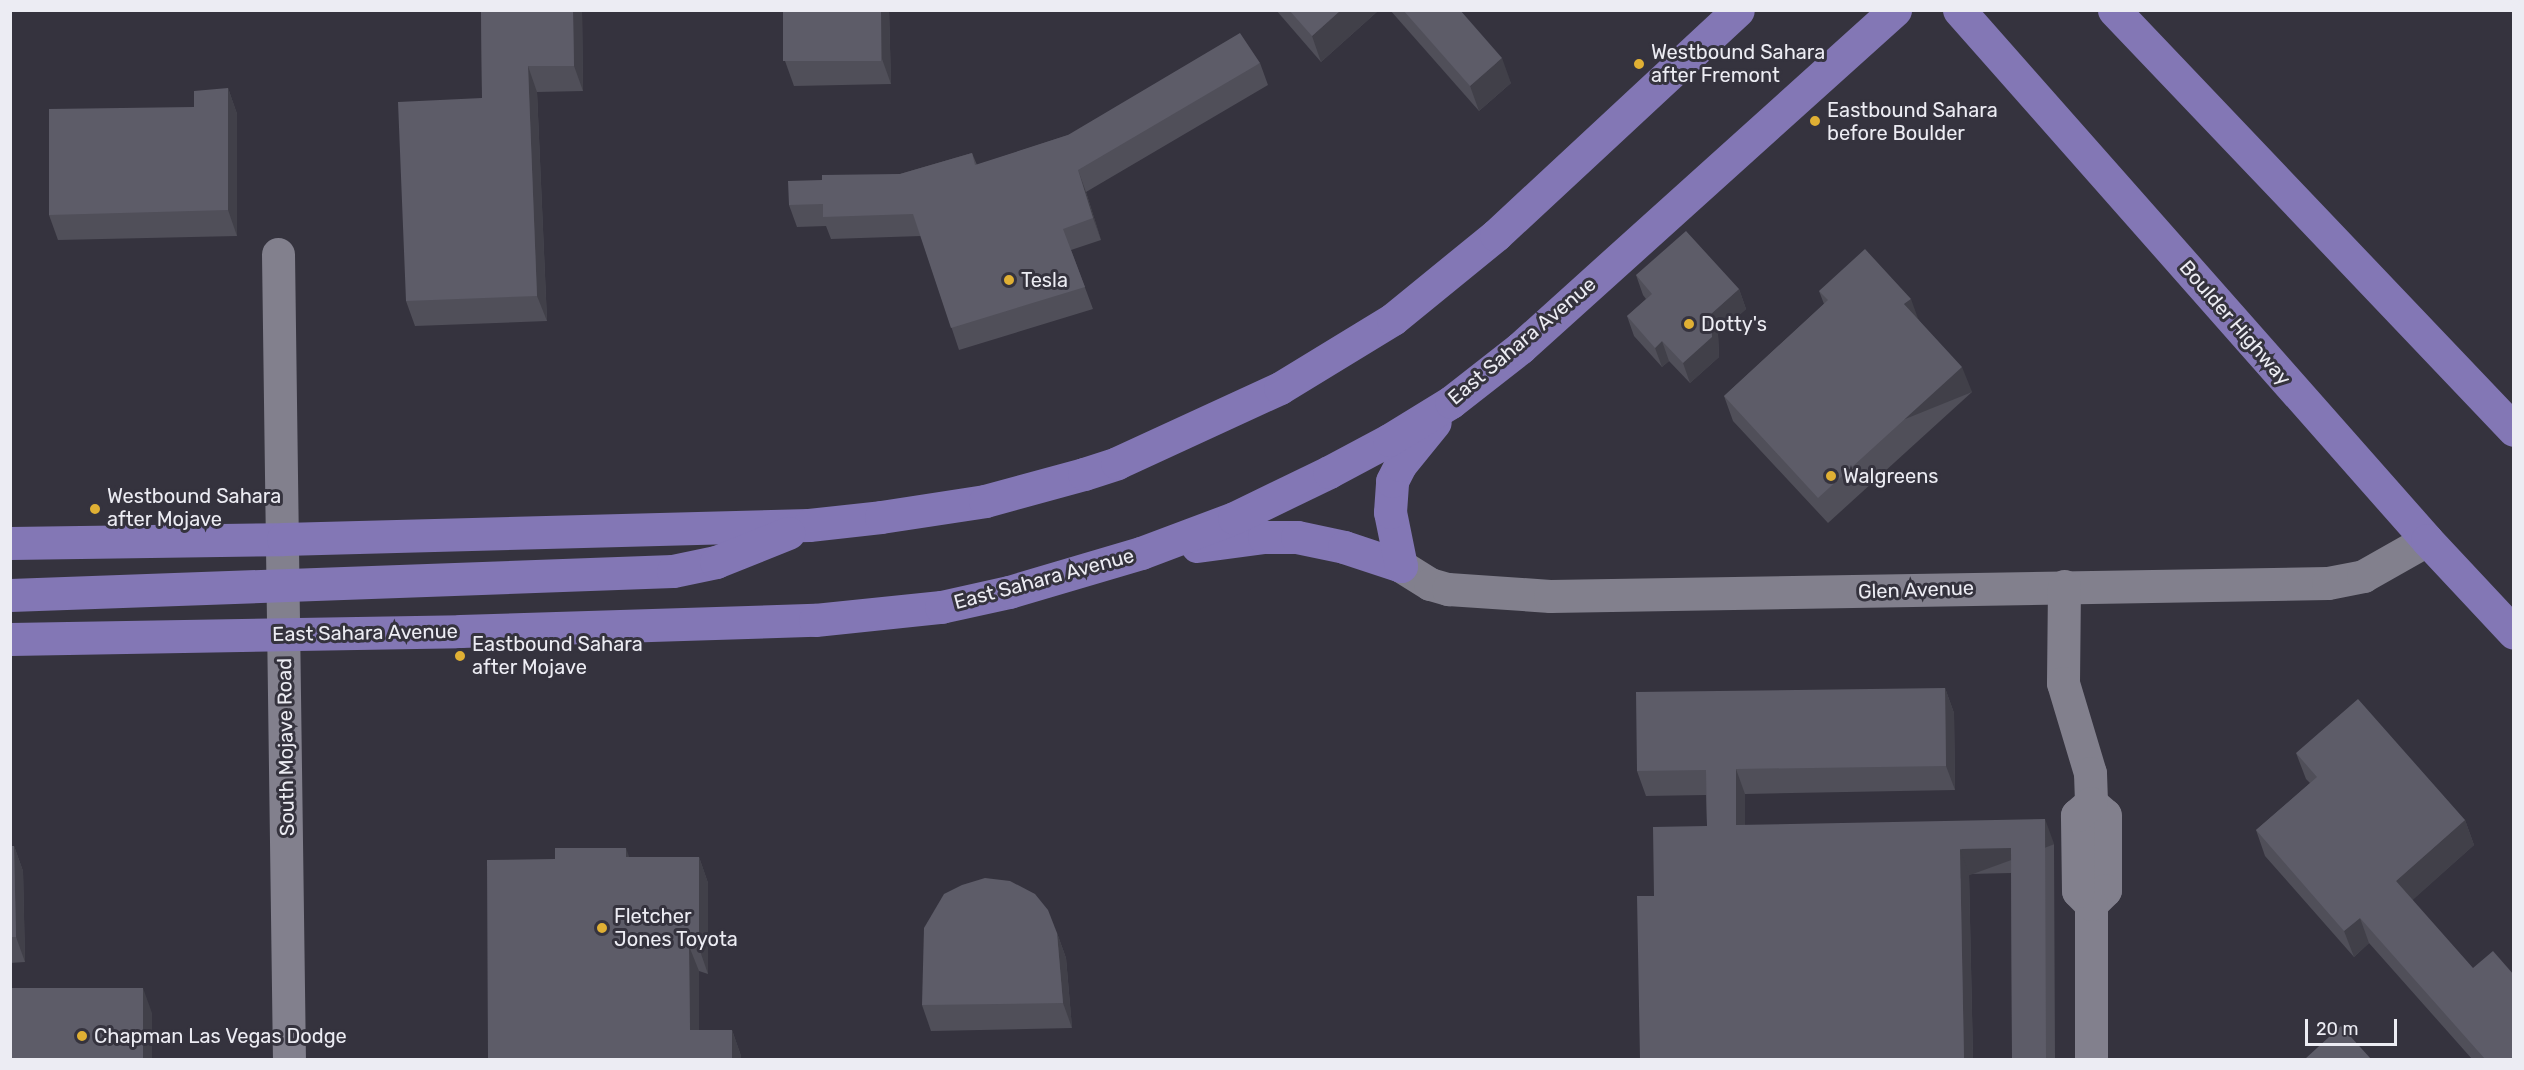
<!DOCTYPE html>
<html>
<head>
<meta charset="utf-8">
<style>
  body { margin:0 }
  #map { position:relative; width:2524px; height:1070px; overflow:hidden; background:#35333e; font-family:Rubik,sans-serif }
  div>[style] { position:absolute }
  .minor>* { height:33px; margin:-16.5px; padding:0 16.5px; transform-origin:16.5px; border-radius:16.5px; background:#82808d }
  .major>* { height:33px; margin:-16.5px; padding:0 16.5px; transform-origin:16.5px; border-radius:16.5px; background:#8377b5 }
  .wall>* { inset:0; background:#504f59 }
  .shaded-wall>* { inset:0; background:#414049; transform-origin:0 0 }
  .building>* { inset:0; background:#5d5c68; transform-origin:0 0 }
  .dots>* { width:16px; height:16px; translate:-50% -50%; box-sizing:border-box; border:3px solid #35333e; border-radius:50% }
  span { translate:-50% -50%; white-space:nowrap; text-align:center; line-height:1.15; -webkit-text-stroke:6px #35333e; paint-order:stroke }
  .poi-label { font-size:20px; color:#ececf3 }
  .left { translate:0 -50%; text-align:left }
  .street-label { font-size:20px; color:#ececf3 }
  .frame { position:absolute; inset:0; border:12px solid #ececf3; pointer-events:none }
  .scale { position:absolute; left:2305px; top:1019px; width:92px; height:27px; box-sizing:border-box; border:3px solid #ececf3; border-top:0; padding-left:8px; font-size:18px; line-height:21px; white-space:nowrap; color:#ececf3; -webkit-text-stroke:4px #35333e; paint-order:stroke }
</style>
</head>
<body>
<div id="map">
  <div class="minor">
    <i style="left:278px;top:254px;width:806px;rotate:89.22deg"></i>
    <i style="left:1401px;top:566px;width:34px;rotate:32deg"></i>
    <i style="left:1430px;top:584px;width:19px;rotate:16deg"></i>
    <i style="left:1448px;top:589px;width:102px;rotate:3.9deg"></i>
    <i style="left:1550px;top:596px;width:778px;rotate:-0.96deg"></i>
    <i style="left:2328px;top:583px;width:36px;rotate:-11deg"></i>
    <i style="left:2363px;top:576px;width:73px;rotate:-29.4deg"></i>
    <i style="left:2064px;top:586px;width:97px;rotate:90.6deg"></i>
    <i style="left:2063px;top:683px;width:94px;rotate:73.3deg"></i>
    <i style="left:2090px;top:773px;width:30px;rotate:88deg"></i>
    <i style="left:2091px;top:803px;width:18px;rotate:41deg"></i>
    <i style="left:2105px;top:815px;width:75px;rotate:90deg"></i>
    <i style="left:2105px;top:890px;width:20px;rotate:135deg"></i>
    <i style="left:2091px;top:1060px;width:156px;rotate:-90deg"></i>
    <i style="left:2091px;top:904px;width:18px;rotate:-135deg"></i>
    <i style="left:2078px;top:891px;width:76px;rotate:-90.8deg"></i>
    <i style="left:2077px;top:815px;width:18px;rotate:-41deg"></i>
  </div>
  <div class="major">
    <i style="left:1959px;top:10px;width:707px;rotate:48.55deg"></i>
    <i style="left:2427px;top:540px;width:127px;rotate:46.9deg"></i>
    <i style="left:2114px;top:10px;width:580px;rotate:46.4deg"></i>
    <i style="left:10px;top:543px;width:273px;rotate:-0.8deg"></i>
    <i style="left:283px;top:539px;width:526px;rotate:-1.52deg"></i>
    <i style="left:809px;top:525px;width:72px;rotate:-6.3deg"></i>
    <i style="left:881px;top:517px;width:105px;rotate:-8.7deg"></i>
    <i style="left:985px;top:501px;width:103px;rotate:-15.3deg"></i>
    <i style="left:1084px;top:474px;width:35px;rotate:-18deg"></i>
    <i style="left:1117px;top:463px;width:179px;rotate:-24.7deg"></i>
    <i style="left:1280px;top:388px;width:132px;rotate:-31.4deg"></i>
    <i style="left:1393px;top:319px;width:133px;rotate:-39.2deg"></i>
    <i style="left:1496px;top:235px;width:330px;rotate:-42.9deg"></i>
    <i style="left:1197px;top:546px;width:68px;rotate:-7.7deg"></i>
    <i style="left:1264px;top:537px;width:33px"></i>
    <i style="left:1297px;top:537px;width:48px;rotate:12deg"></i>
    <i style="left:1344px;top:547px;width:60px;rotate:18.4deg"></i>
    <i style="left:1401px;top:566px;width:55px;rotate:-101.5deg"></i>
    <i style="left:1390px;top:512px;width:31px;rotate:-86deg"></i>
    <i style="left:1392px;top:481px;width:18px;rotate:-63deg"></i>
    <i style="left:1400px;top:465px;width:55px;rotate:-50.9deg"></i>
    <i style="left:10px;top:595px;width:663px;rotate:-2.07deg"></i>
    <i style="left:673px;top:571px;width:44px;rotate:-11.8deg"></i>
    <i style="left:716px;top:562px;width:78px;rotate:-21.9deg"></i>
    <i style="left:10px;top:639px;width:450px;rotate:-1deg"></i>
    <i style="left:460px;top:631px;width:355px;rotate:-1.8deg"></i>
    <i style="left:815px;top:620px;width:127px;rotate:-5.9deg"></i>
    <i style="left:941px;top:607px;width:70px;rotate:-12.4deg"></i>
    <i style="left:1009px;top:592px;width:138px;rotate:-16.5deg"></i>
    <i style="left:1141px;top:553px;width:99px;rotate:-20.6deg"></i>
    <i style="left:1234px;top:518px;width:106px;rotate:-25.8deg"></i>
    <i style="left:1329px;top:472px;width:68px;rotate:-28.1deg"></i>
    <i style="left:1389px;top:440px;width:73px;rotate:-31.5deg"></i>
    <i style="left:1451px;top:402px;width:88px;rotate:-38deg"></i>
    <i style="left:1520px;top:348px;width:505px;rotate:-42.03deg"></i>
  </div>
  <div class="wall">
    <i style="clip-path:polygon(481px 10px,582px 10px,583px 91px,537px 92px,547px 321px,415px 326px,406px 301px,482px 98px)"></i>
    <i style="clip-path:polygon(783px 10px,889px 10px,891px 84px,794px 86px,785px 61px)"></i>
    <i style="clip-path:polygon(1276px 10px,1379px 10px,1321px 62px)"></i>
    <i style="clip-path:polygon(1390px 10px,1460px 10px,1511px 83px,1479px 111px)"></i>
    <i style="clip-path:polygon(1260px 63px,1268px 85px,1086px 192px,1101px 240px,1071px 250px,1093px 309px,959px 350px,921px 236px,831px 239px,826px 226px,797px 227px,789px 205px,822px 180px,900px 174px,972px 153px,977px 165px,1068px 135px)"></i>
    <i style="clip-path:polygon(228px 88px,237px 114px,237px 236px,58px 240px,49px 215px,194px 107px)"></i>
    <i style="clip-path:polygon(1636px 275px,1739px 289px,1746px 309px,1718px 334px,1719px 357px,1690px 383px,1669px 361px,1662px 367px,1634px 336px,1627px 316px,1646px 299px,1643px 295px)"></i>
    <i style="clip-path:polygon(1819px 291px,1918px 319px,1972px 392px,1828px 523px,1733px 421px,1724px 396px,1824px 304px)"></i>
    <i style="clip-path:polygon(1945px 688px,1954px 713px,1955px 790px,1745px 794px,1745px 825px,2054px 844px,2055px 1059px,2012px 1059px,2011px 873px,1969px 874px,1973px 1059px,1640px 1059px,1654px 896px,1707px 826px,1706px 795px,1646px 796px,1637px 771px)"></i>
    <i style="clip-path:polygon(2296px 753px,2465px 820px,2474px 845px,2412px 900px,2514px 1059px,2472px 1059px,2369px 943px,2354px 957px,2265px 856px,2256px 830px,2310px 783px,2306px 779px)"></i>
    <i style="clip-path:polygon(10px 846px,14px 846px,23px 871px,25px 962px,10px 963px)"></i>
    <i style="clip-path:polygon(629px 857px,699px 857px,708px 883px,708px 974px,699px 971px,699px 1030px,732px 1030px,741px 1056px,741px 1059px,488px 1059px,555px 859px)"></i>
    <i style="clip-path:polygon(1057px 933px,1066px 958px,1072px 1028px,931px 1031px,922px 1005px)"></i>
  </div>
  <div class="shaded-wall">
    <i style="clip-path:polygon(573px 10px,582px 10px,583px 91px,574px 66px)"></i>
    <i style="clip-path:polygon(881px 10px,889px 10px,891px 84px,882px 59px)"></i>
    <i style="clip-path:polygon(1341px 10px,1379px 10px,1321px 62px,1312px 36px)"></i>
    <i style="clip-path:polygon(1502px 58px,1511px 83px,1479px 111px,1470px 86px)"></i>
    <i style="clip-path:polygon(528px 66px,537px 92px,547px 321px,537px 296px)"></i>
    <i style="clip-path:polygon(228px 88px,237px 114px,237px 236px,228px 210px)"></i>
    <i style="clip-path:polygon(1078px 170px,1086px 192px,1101px 240px,1093px 218px)"></i>
    <i style="clip-path:polygon(1739px 289px,1746px 309px,1718px 334px,1719px 357px,1690px 383px,1683px 363px,1711px 314px)"></i>
    <i style="clip-path:polygon(1911px 299px,1920px 324px,1904px 304px)"></i>
    <i style="clip-path:polygon(1662px 341px,1669px 361px,1662px 367px,1655px 348px)"></i>
    <i style="left:1962px;top:367px;width:27px;height:195px;rotate:68deg"></i>
    <i style="clip-path:polygon(1945px 688px,1954px 713px,1955px 790px,1946px 766px)"></i>
    <i style="clip-path:polygon(1736px 769px,1745px 794px,1745px 850px,1736px 825px)"></i>
    <i style="left:2045px;top:819px;width:27px;height:240px;rotate:70deg"></i>
    <i style="clip-path:polygon(2465px 820px,2474px 845px,2405px 907px,2396px 881px)"></i>
    <i style="clip-path:polygon(14px 846px,23px 871px,25px 962px,16px 937px)"></i>
    <i style="clip-path:polygon(626px 848px,635px 873px,626px 857px)"></i>
    <i style="clip-path:polygon(1960px 849px,1969px 874px,1973px 1059px,1964px 1059px)"></i>
    <i style="clip-path:polygon(699px 857px,708px 883px,708px 974px,699px 948px)"></i>
    <i style="clip-path:polygon(2360px 918px,2369px 943px,2354px 957px,2344px 931px)"></i>
    <i style="clip-path:polygon(1057px 933px,1066px 958px,1072px 1028px,1063px 1003px)"></i>
    <i style="clip-path:polygon(689px 946px,699px 971px,699px 1056px,690px 1030px)"></i>
    <i style="clip-path:polygon(143px 988px,152px 1013px,152px 1059px,142px 1059px)"></i>
    <i style="clip-path:polygon(732px 1030px,741px 1056px,741px 1059px,732px 1059px)"></i>
  </div>
  <div class="building">
    <i style="clip-path:polygon(481px 10px,573px 10px,574px 66px,528px 66px,537px 296px,406px 301px,398px 102px,482px 98px)"></i>
    <i style="left:783px;top:10px;width:98px;height:51px"></i>
    <i style="clip-path:polygon(1289px 10px,1341px 10px,1312px 36px)"></i>
    <i style="clip-path:polygon(1403px 10px,1460px 10px,1502px 58px,1470px 86px)"></i>
    <i style="clip-path:polygon(1240px 33px,1260px 63px,1078px 170px,1093px 218px,1063px 229px,1085px 287px,951px 328px,913px 214px,823px 217px,823px 204px,789px 205px,788px 181px,822px 180px,822px 175px,900px 174px,972px 153px,975px 165px,1068px 135px)"></i>
    <i style="clip-path:polygon(228px 88px,228px 210px,49px 215px,49px 109px,194px 107px,194px 91px)"></i>
    <i style="clip-path:polygon(1686px 231px,1739px 289px,1711px 314px,1712px 337px,1683px 363px,1662px 341px,1655px 348px,1627px 316px,1652px 294px,1636px 275px)"></i>
    <i style="clip-path:polygon(1865px 249px,1911px 299px,1904px 304px,1962px 367px,1818px 498px,1724px 396px,1828px 300px,1819px 291px)"></i>
    <i style="clip-path:polygon(1945px 688px,1946px 766px,1736px 769px,1736px 825px,2045px 819px,2046px 1059px,2012px 1059px,2011px 848px,1960px 849px,1964px 1059px,1640px 1059px,1637px 896px,1654px 896px,1653px 827px,1707px 826px,1706px 770px,1637px 771px,1636px 692px)"></i>
    <i style="clip-path:polygon(2358px 699px,2465px 820px,2396px 881px,2473px 968px,2493px 951px,2514px 975px,2514px 1059px,2485px 1059px,2360px 918px,2344px 931px,2256px 830px,2317px 777px,2296px 753px)"></i>
    <i style="clip-path:polygon(10px 846px,14px 846px,16px 937px,10px 937px)"></i>
    <i style="clip-path:polygon(555px 848px,626px 848px,626px 857px,699px 857px,699px 948px,689px 946px,690px 1030px,732px 1030px,732px 1059px,488px 1059px,487px 860px,555px 859px)"></i>
    <i style="clip-path:polygon(985px 878px,1010px 881px,1035px 894px,1048px 910px,1057px 933px,1063px 1003px,922px 1005px,924px 928px,944px 894px,962px 885px)"></i>
    <i style="left:10px;top:988px;width:133px;height:71px"></i>
    <i style="clip-path:polygon(2341px 1026px,2371px 1059px,2305px 1059px)"></i>
  </div>
  <div class="dots">
    <i style="left:1639px;top:64px;background:#e0b034"></i>
    <i style="left:1815px;top:121px;background:#e0b034"></i>
    <i style="left:1009px;top:280px;background:#e0b034"></i>
    <i style="left:1689px;top:324px;background:#e0b034"></i>
    <i style="left:1831px;top:476px;background:#e0b034"></i>
    <i style="left:95px;top:509px;background:#e0b034"></i>
    <i style="left:460px;top:656px;background:#e0b034"></i>
    <i style="left:602px;top:928px;background:#e0b034"></i>
    <i style="left:82px;top:1036px;background:#e0b034"></i>
  </div>
  <div class="poi-label">
    <span class="left" style="left:1651px;top:64px">Westbound Sahara<br>after Fremont</span>
    <span class="left" style="left:1827px;top:122px">Eastbound Sahara<br>before Boulder</span>
    <span class="left" style="left:1021px;top:280px">Tesla</span>
    <span class="left" style="left:1701px;top:324px">Dotty's</span>
    <span class="left" style="left:1843px;top:476px">Walgreens</span>
    <span class="left" style="left:107px;top:508px">Westbound Sahara<br>after Mojave</span>
    <span class="left" style="left:472px;top:656px">Eastbound Sahara<br>after Mojave</span>
    <span class="left" style="left:614px;top:928px">Fletcher<br>Jones Toyota</span>
    <span class="left" style="left:94px;top:1036px">Chapman Las Vegas Dodge</span>
  </div>
  <div class="street-label">
    <span style="left:2235px;top:323px;rotate:49deg">Boulder Highway</span>
    <span style="left:1522px;top:341px;rotate:-40deg">East Sahara Avenue</span>
    <span style="left:1044px;top:579px;rotate:-15deg">East Sahara Avenue</span>
    <span style="left:1916px;top:590px;rotate:-2deg">Glen Avenue</span>
    <span style="left:365px;top:633px;rotate:-1deg">East Sahara Avenue</span>
    <span style="left:286px;top:747px;rotate:-91deg">South Mojave Road</span>
  </div>
  <div class="frame"></div>
  <div class="scale">20 m</div>
</div>
</body>
</html>
